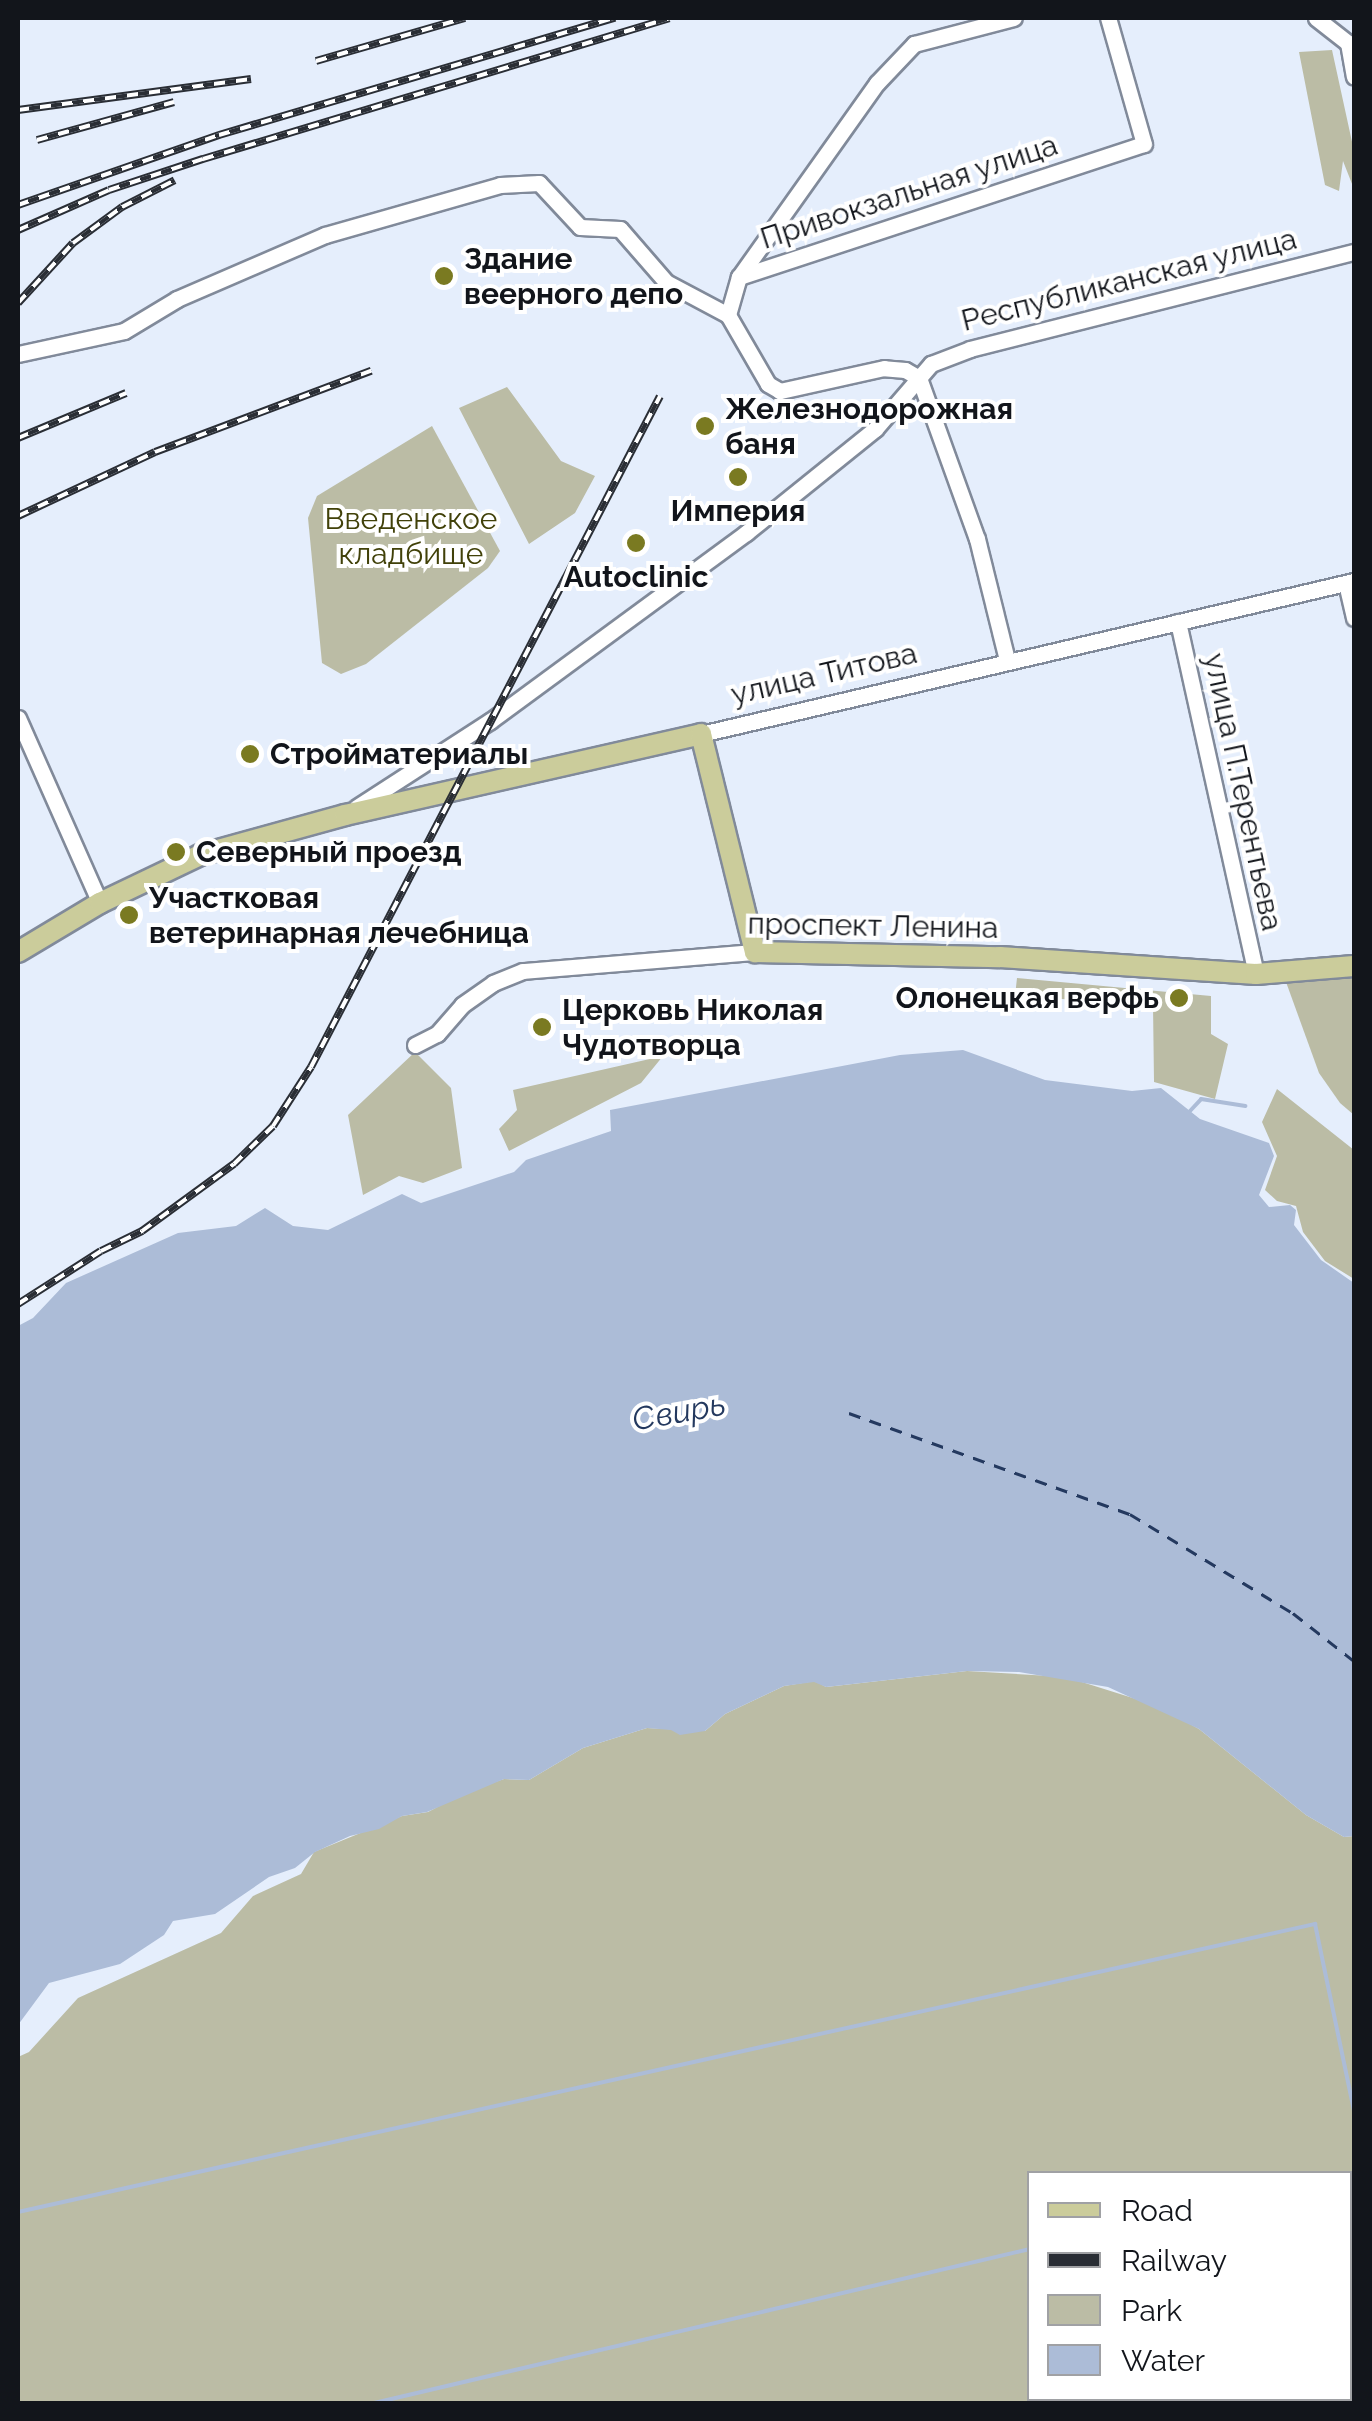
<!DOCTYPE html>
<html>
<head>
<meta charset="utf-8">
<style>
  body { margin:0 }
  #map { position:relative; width:1372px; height:2421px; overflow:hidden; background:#e5eefc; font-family:Raleway,sans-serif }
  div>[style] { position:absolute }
  .green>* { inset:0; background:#bbbca5 }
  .water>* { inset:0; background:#acbcd7 }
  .stream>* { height:4px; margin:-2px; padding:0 2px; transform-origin:2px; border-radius:2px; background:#acbcd7 }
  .ferry>* { height:2.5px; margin-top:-1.25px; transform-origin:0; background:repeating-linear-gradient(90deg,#24395f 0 12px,transparent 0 22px) }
  .roads { filter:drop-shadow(2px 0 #818a9a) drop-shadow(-2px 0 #818a9a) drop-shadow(0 2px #818a9a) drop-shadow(0 -2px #818a9a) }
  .minor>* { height:15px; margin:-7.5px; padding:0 7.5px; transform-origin:7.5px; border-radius:7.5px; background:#fff }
  .major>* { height:20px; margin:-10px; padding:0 10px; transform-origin:10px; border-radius:10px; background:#cbcc9b }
  .rail>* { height:8px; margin-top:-4px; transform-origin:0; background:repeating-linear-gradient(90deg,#fff 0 11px,#2a2e35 0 22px); box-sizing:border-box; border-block:2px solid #2a2e35 }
  .dots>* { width:28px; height:28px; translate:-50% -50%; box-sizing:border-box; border:5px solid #fff; border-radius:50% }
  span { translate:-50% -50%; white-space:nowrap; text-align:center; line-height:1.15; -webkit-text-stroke:8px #fff; paint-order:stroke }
  .street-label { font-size:30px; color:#12151b }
  .poi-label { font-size:30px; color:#12151b; font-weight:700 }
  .left { translate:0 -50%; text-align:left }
  .right { translate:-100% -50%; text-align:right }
  .park-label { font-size:30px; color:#414109 }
  .water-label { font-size:32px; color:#24395f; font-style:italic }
  .frame { position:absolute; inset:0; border:20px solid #12151b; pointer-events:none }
  .legend { position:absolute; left:1027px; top:2171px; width:325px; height:230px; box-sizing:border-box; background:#fff; border:2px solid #a0a1a4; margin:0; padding:12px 18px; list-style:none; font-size:30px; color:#12151b }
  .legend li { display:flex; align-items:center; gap:20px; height:50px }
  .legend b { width:50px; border:2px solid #a0a1a4 }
</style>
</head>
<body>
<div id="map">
  <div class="green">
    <i style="clip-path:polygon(1332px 50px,1354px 151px,1354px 189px,1343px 161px,1339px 191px,1325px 185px,1299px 52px)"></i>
    <i style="clip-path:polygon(507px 387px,561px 461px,595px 476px,575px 513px,529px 544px,459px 408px)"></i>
    <i style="clip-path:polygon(432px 426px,500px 551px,488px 568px,366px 664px,341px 674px,322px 663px,308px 518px,317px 496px)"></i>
    <i style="clip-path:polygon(1354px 973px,1354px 1115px,1340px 1103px,1319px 1073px,1286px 982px)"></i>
    <i style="clip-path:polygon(1017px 978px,1211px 996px,1211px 1034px,1228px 1044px,1215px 1099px,1154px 1082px,1153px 1005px,1015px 996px)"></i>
    <i style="clip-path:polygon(415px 1052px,451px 1088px,462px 1168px,423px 1183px,399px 1176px,363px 1195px,348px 1115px)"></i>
    <i style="clip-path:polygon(663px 1056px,641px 1083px,509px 1151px,499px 1129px,517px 1110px,513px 1090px)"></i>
    <i style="clip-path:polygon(1277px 1089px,1354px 1150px,1354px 1279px,1325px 1261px,1303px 1232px,1296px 1206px,1277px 1201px,1265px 1190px,1277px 1156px,1262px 1122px)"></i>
    <i style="clip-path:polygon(evenodd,967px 1671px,1066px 1677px,1155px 1705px,1199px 1729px,1306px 1815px,1344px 1837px,1354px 1836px,1354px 2403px,18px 2403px,18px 2057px,29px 2052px,78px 1998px,221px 1933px,253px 1896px,301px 1874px,314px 1852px,402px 1816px,428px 1812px,468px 1791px,504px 1779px,529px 1780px,583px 1748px,647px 1728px,705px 1731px,725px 1714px,784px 1686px,815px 1681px,826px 1687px,967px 1671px,1030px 2174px,1350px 2174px,1350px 2398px,1030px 2398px,1030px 2174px)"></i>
  </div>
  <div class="water">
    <i style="clip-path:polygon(963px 1050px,1045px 1080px,1132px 1091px,1161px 1088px,1200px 1119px,1269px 1143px,1274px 1156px,1259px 1195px,1269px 1207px,1290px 1205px,1296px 1210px,1294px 1225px,1321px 1260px,1354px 1283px,1354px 1836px,1344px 1837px,1306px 1815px,1199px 1729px,1108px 1687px,1019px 1672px,967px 1671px,826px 1687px,814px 1682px,784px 1686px,725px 1714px,705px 1731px,680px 1735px,671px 1730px,647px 1728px,583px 1748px,529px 1780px,504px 1779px,427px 1812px,402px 1816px,379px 1829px,350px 1836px,315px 1852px,295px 1868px,269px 1877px,215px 1914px,173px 1921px,164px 1935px,120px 1964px,49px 1983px,18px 2025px,18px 1326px,33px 1318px,66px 1283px,178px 1233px,236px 1226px,265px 1208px,293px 1226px,328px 1230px,402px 1194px,421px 1203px,514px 1172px,526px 1160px,611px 1131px,610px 1110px,900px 1055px)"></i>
  </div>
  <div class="stream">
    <i style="left:1190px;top:1111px;width:16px;rotate:-47deg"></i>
    <i style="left:1201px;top:1099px;width:45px;rotate:9deg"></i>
    <i style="left:1350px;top:2174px;width:4px;rotate:-14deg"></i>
    <i style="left:18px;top:2212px;width:1329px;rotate:-12.52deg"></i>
    <i style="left:1315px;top:1924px;width:190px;rotate:78.2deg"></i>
    <i style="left:370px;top:2404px;width:678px;rotate:-13.22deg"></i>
  </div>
  <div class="ferry">
    <i style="left:849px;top:1413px;width:299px;rotate:19.8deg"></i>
    <i style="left:1130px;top:1514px;width:191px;rotate:31.3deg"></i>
    <i style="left:1293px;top:1613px;width:78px;rotate:38.2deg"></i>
  </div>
  <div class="roads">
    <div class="minor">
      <i style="left:1316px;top:18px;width:41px;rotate:38deg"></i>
      <i style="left:1348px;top:43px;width:34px;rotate:80deg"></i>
      <i style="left:739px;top:277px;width:426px;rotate:-18.2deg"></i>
      <i style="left:1144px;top:144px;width:131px;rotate:-105.9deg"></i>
      <i style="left:18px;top:354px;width:108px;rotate:-12.2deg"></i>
      <i style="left:124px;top:331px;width:62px;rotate:-31.1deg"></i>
      <i style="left:177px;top:299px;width:161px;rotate:-23.4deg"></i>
      <i style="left:325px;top:235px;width:182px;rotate:-15.9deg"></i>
      <i style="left:500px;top:185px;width:39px;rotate:-3deg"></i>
      <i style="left:539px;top:183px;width:60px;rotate:47deg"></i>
      <i style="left:580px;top:227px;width:40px;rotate:2.9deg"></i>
      <i style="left:620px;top:229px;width:70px;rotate:49deg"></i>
      <i style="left:666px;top:282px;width:70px;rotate:28deg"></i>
      <i style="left:1346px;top:583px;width:36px;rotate:77deg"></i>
      <i style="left:1178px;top:622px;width:361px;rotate:77.5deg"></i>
      <i style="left:1007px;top:660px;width:125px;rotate:-103.9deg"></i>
      <i style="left:977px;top:539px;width:171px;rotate:-109.8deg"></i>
      <i style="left:919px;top:378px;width:16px;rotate:-150deg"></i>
      <i style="left:905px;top:370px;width:21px;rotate:-175deg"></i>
      <i style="left:884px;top:368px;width:107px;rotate:167.5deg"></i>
      <i style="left:780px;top:391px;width:14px;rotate:-150deg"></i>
      <i style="left:768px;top:384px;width:80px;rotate:-120.1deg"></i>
      <i style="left:728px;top:315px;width:40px;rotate:-74deg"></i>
      <i style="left:739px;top:277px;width:238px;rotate:-54.6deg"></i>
      <i style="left:877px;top:83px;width:54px;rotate:-46.5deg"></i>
      <i style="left:914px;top:44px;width:103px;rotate:-14.6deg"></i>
      <i style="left:18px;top:718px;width:202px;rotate:66.1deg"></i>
      <i style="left:701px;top:734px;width:671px;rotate:-13.19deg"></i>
      <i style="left:357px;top:807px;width:158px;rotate:-32.9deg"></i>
      <i style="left:490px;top:721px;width:318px;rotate:-36.3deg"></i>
      <i style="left:746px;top:533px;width:166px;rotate:-38.9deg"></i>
      <i style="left:875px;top:429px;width:86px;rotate:-49.3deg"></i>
      <i style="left:931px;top:364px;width:42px;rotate:-21deg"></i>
      <i style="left:970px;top:349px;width:396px;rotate:-14.2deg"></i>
      <i style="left:415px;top:1045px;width:25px;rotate:-27deg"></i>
      <i style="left:437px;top:1034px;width:38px;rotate:-49deg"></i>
      <i style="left:462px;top:1005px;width:38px;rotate:-35deg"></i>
      <i style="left:493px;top:983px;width:32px;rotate:-22deg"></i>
      <i style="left:523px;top:971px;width:233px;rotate:-4.7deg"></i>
    </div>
    <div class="major">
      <i style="left:18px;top:952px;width:96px;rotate:-30.9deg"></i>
      <i style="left:100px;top:903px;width:111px;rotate:-25.6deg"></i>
      <i style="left:200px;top:855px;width:150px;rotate:-15.4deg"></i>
      <i style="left:345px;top:815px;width:365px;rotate:-12.8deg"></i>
      <i style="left:701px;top:734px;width:225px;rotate:76.1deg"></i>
      <i style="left:755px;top:952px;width:245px;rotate:1.2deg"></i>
      <i style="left:1000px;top:957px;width:257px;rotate:3.8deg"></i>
      <i style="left:1256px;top:974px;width:98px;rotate:-4.7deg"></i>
    </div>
  </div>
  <div class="rail">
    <i style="left:316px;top:61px;width:155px;rotate:-16.1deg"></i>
    <i style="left:18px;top:110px;width:235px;rotate:-7.6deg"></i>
    <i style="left:37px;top:140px;width:142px;rotate:-15.5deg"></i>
    <i style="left:18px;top:205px;width:213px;rotate:-19.2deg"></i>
    <i style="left:219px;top:135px;width:413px;rotate:-16.5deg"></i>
    <i style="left:18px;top:230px;width:99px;rotate:-23.7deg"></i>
    <i style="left:109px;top:190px;width:99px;rotate:-18.3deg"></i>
    <i style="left:203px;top:159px;width:487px;rotate:-16.8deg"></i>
    <i style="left:18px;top:303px;width:81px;rotate:-47.5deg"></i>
    <i style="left:73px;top:243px;width:61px;rotate:-36.3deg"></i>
    <i style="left:122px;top:207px;width:59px;rotate:-27deg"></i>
    <i style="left:18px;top:438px;width:117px;rotate:-22.6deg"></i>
    <i style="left:18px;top:516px;width:151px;rotate:-25deg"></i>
    <i style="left:155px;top:452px;width:231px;rotate:-20.6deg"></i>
    <i style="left:18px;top:1304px;width:98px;rotate:-32.6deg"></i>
    <i style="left:101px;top:1251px;width:46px;rotate:-26deg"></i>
    <i style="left:142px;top:1231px;width:114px;rotate:-36.1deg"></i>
    <i style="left:234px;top:1164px;width:54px;rotate:-44.3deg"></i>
    <i style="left:273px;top:1126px;width:70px;rotate:-57.2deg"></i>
    <i style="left:311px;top:1067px;width:756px;rotate:-62.52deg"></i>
  </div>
  <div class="dots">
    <i style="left:444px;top:276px;background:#7a7a21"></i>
    <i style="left:705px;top:426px;background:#7a7a21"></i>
    <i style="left:738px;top:477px;background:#7a7a21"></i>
    <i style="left:636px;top:543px;background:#7a7a21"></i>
    <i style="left:250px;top:754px;background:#7a7a21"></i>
    <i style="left:176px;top:852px;background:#7a7a21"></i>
    <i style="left:129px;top:915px;background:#7a7a21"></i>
    <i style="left:1179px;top:998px;background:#7a7a21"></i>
    <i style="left:542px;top:1027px;background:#7a7a21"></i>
  </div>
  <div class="street-label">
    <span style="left:909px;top:192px;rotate:-18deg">Привокзальная улица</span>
    <span style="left:1129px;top:280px;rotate:-14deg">Республиканская улица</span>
    <span style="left:824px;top:674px;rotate:-13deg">улица Титова</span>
    <span style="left:1243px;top:792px;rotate:78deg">улица П.Терентьева</span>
    <span style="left:873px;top:926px;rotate:1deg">проспект Ленина</span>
  </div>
  <div class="poi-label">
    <span class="left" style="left:464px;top:276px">Здание<br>веерного депо</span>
    <span class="left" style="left:725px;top:426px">Железнодорожная<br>баня</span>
    <span style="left:738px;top:511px">Империя</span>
    <span style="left:636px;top:577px">Autoclinic</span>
    <span class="left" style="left:270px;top:754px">Стройматериалы</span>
    <span class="left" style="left:196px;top:852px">Северный проезд</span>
    <span class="left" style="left:149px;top:915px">Участковая<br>ветеринарная лечебница</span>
    <span class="right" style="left:1159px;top:998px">Олонецкая верфь</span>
    <span class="left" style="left:562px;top:1027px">Церковь Николая<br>Чудотворца</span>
  </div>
  <div class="park-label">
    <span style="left:411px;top:536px">Введенское<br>кладбище</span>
  </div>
  <div class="water-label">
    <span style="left:679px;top:1412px;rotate:-10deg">Свирь</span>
  </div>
  <div class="frame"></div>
  <ul class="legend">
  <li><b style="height:12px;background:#cbcc9b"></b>Road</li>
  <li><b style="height:12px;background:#2a2e35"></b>Railway</li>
  <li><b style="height:28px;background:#bbbca5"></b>Park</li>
  <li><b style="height:28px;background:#acbcd7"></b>Water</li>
  </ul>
</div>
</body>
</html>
